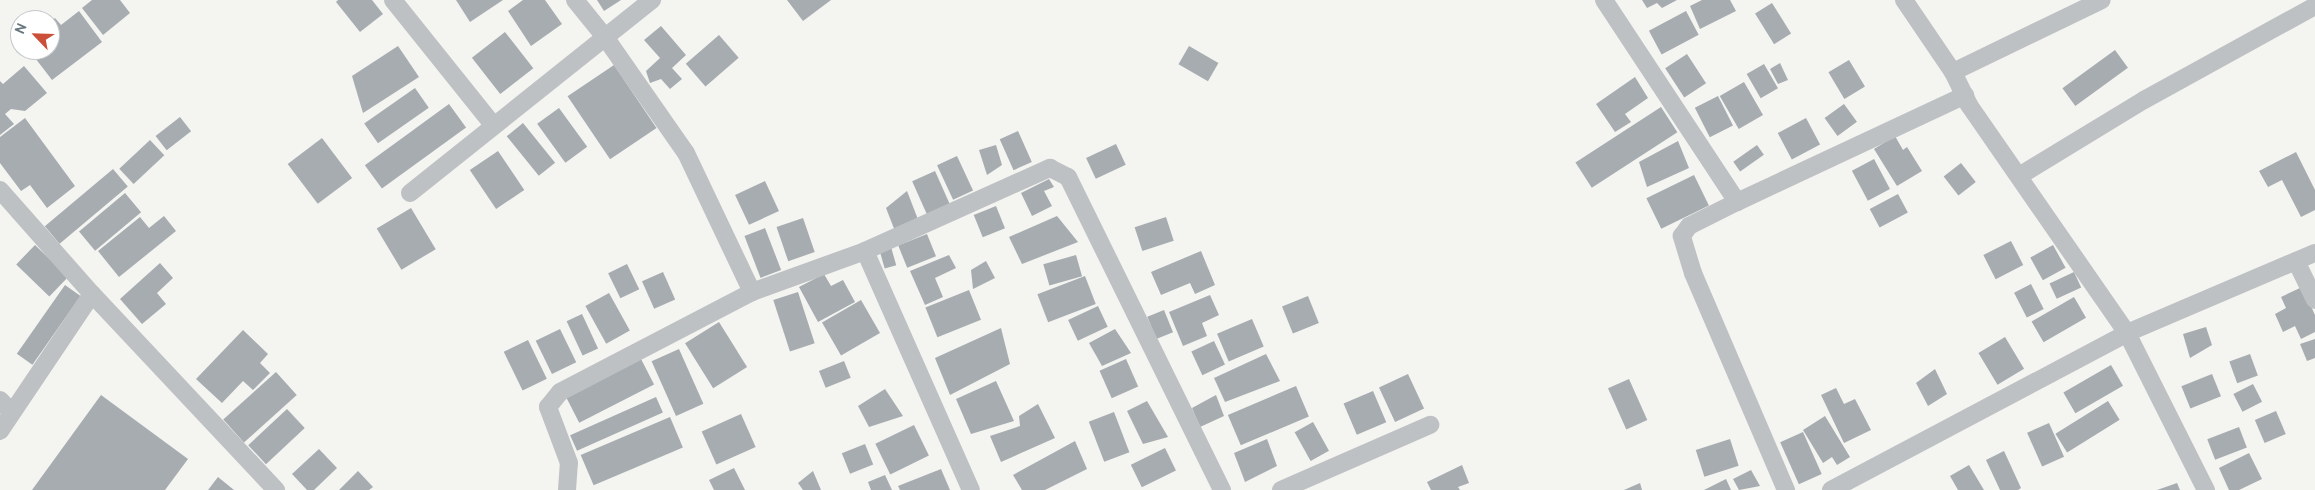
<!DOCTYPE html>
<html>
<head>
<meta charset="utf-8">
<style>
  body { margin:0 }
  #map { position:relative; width:2315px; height:490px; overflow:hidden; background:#f4f4f1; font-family:Overpass,sans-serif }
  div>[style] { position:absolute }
  .building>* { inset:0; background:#a6acb0; transform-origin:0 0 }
  .minor>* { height:18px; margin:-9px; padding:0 9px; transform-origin:9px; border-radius:9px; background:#bec1c4 }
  span { translate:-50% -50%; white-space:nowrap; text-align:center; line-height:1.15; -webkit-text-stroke:5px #fff; paint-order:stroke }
  .north { position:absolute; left:10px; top:10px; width:50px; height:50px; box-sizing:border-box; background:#fff; border:1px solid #c2c8cb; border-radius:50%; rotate:294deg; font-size:14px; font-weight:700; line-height:20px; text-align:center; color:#67757e }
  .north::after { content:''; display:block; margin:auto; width:18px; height:22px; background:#cc5039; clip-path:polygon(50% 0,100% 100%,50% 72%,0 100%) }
</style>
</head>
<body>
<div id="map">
  <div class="building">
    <i style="clip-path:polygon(92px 0,120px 0,130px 13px,103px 35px,82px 8px)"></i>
    <i style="clip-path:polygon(338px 0,372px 0,383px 14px,360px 32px,336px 2px)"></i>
    <i style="clip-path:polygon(456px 0,503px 0,470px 22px)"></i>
    <i style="clip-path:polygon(523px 0,545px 0,562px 24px,531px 46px,508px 11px)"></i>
    <i style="clip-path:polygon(597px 0,621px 0,604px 11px)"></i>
    <i style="clip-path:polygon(787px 0,831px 0,803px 21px)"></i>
    <i style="clip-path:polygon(1642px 0,1677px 0,1662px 8px,1657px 3px,1647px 8px)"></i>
    <i style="clip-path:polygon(1702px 0,1730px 0,1736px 11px,1700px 29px,1690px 6px)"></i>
    <i style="left:1772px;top:3px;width:36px;height:20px;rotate:58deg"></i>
    <i style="clip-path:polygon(79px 11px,102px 42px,52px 80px,29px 50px,50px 50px,50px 22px,55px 18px,61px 25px)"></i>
    <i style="left:1686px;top:11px;width:27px;height:42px;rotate:62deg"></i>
    <i style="clip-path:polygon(661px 26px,686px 55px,672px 68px,682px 79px,670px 89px,661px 79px,650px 83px,646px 71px,660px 58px,644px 40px)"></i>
    <i style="left:505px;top:32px;width:46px;height:42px;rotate:52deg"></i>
    <i style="left:719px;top:35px;width:30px;height:44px;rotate:49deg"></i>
    <i style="clip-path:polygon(398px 46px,419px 77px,363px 113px,352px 76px)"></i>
    <i style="left:1189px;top:46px;width:34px;height:21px;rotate:30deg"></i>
    <i style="left:2115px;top:50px;width:22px;height:65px;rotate:54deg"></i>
    <i style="left:1687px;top:54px;width:35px;height:26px;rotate:57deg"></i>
    <i style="left:1849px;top:60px;width:31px;height:24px;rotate:59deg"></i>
    <i style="clip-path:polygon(1780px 63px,1788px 80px,1778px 84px,1770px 69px)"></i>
    <i style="left:1764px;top:64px;width:28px;height:20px;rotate:60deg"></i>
    <i style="left:614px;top:65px;width:76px;height:56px;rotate:56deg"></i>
    <i style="clip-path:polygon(24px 66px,47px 93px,25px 111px,11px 109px,5px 114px,14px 124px,0 135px,0 81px,3px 84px)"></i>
    <i style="clip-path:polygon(1635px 77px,1648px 98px,1625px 114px,1631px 122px,1615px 132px,1596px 104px)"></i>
    <i style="left:1744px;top:82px;width:38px;height:28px;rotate:60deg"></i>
    <i style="left:415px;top:88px;width:24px;height:62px;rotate:55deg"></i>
    <i style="left:1718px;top:96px;width:33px;height:26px;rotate:63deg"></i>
    <i style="left:449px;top:104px;width:29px;height:104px;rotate:54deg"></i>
    <i style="left:1844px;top:104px;width:22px;height:24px;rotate:54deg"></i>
    <i style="left:1661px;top:107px;width:30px;height:102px;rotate:57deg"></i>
    <i style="left:559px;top:108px;width:48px;height:27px;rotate:54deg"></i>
    <i style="left:180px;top:117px;width:18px;height:31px;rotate:52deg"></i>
    <i style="clip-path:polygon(25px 118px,75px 186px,47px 208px,30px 185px,21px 191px,0 163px,0 137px)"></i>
    <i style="left:1806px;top:118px;width:30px;height:32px;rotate:62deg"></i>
    <i style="left:523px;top:123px;width:51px;height:21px;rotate:51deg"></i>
    <i style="left:1018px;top:131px;width:34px;height:20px;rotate:66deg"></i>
    <i style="clip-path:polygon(1895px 136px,1903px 150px,1907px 147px,1922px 171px,1897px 186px,1874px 149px)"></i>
    <i style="left:322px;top:138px;width:50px;height:43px;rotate:53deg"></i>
    <i style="left:150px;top:140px;width:21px;height:42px;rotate:47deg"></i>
    <i style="clip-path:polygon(1678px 141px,1689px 168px,1647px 187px,1639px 162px)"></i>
    <i style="left:1116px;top:144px;width:23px;height:33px;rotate:65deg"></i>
    <i style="clip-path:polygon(996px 145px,1002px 165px,987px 175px,979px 150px)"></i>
    <i style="left:1757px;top:145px;width:12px;height:29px;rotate:55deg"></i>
    <i style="left:498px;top:151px;width:47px;height:34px;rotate:56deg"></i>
    <i style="clip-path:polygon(2296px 152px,2315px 190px,2315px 210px,2301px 217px,2282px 180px,2268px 187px,2259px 171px)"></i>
    <i style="left:957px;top:156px;width:38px;height:22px;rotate:65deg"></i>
    <i style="left:1874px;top:159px;width:34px;height:25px;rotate:62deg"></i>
    <i style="left:1961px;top:163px;width:24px;height:22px;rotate:52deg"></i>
    <i style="left:113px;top:169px;width:23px;height:89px;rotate:50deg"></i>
    <i style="left:935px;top:171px;width:37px;height:25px;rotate:66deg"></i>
    <i style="left:1694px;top:175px;width:34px;height:53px;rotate:64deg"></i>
    <i style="clip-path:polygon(1049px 179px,1054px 187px,1044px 191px,1052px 206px,1032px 216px,1021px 193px)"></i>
    <i style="left:765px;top:181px;width:33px;height:33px;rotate:65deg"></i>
    <i style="clip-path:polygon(907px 191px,919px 222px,895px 231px,886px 208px)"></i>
    <i style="left:125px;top:193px;width:25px;height:60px;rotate:50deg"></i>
    <i style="left:1898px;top:194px;width:21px;height:32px;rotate:62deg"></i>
    <i style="left:996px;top:206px;width:24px;height:24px;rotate:68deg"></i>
    <i style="left:411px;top:208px;width:48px;height:40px;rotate:59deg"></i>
    <i style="clip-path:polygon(164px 216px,176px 231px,119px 277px,98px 251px,140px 217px,149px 228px)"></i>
    <i style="clip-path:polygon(1057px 216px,1078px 242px,1022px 264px,1009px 237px)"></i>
    <i style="left:1166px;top:217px;width:25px;height:33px;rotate:72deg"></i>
    <i style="left:803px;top:218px;width:36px;height:28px;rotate:71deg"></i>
    <i style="left:765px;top:228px;width:45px;height:22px;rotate:69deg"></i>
    <i style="left:927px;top:234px;width:24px;height:31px;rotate:68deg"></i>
    <i style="left:2011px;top:241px;width:27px;height:31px;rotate:63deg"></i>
    <i style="left:35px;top:245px;width:46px;height:27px;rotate:44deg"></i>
    <i style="left:2053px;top:245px;width:26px;height:26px;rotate:61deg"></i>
    <i style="left:891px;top:247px;width:19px;height:12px;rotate:74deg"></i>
    <i style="clip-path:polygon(1201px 251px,1215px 285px,1195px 294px,1190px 283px,1161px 295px,1151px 272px)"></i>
    <i style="clip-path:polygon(949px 255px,956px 268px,935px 278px,943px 297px,925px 305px,910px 271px)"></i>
    <i style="left:1076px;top:255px;width:22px;height:34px;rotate:74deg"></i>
    <i style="clip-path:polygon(986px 261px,995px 278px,973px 289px,971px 270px)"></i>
    <i style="clip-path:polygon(160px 263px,173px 278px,157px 293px,166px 304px,142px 324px,120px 299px)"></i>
    <i style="left:627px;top:264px;width:28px;height:21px;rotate:64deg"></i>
    <i style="left:663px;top:272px;width:30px;height:23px;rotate:66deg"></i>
    <i style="left:2074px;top:272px;width:17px;height:27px;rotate:65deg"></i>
    <i style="clip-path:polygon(824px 274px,831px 286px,843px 280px,855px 302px,818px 322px,799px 287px)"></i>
    <i style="left:1085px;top:276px;width:30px;height:51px;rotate:69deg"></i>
    <i style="left:2031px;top:284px;width:28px;height:19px;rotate:63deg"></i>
    <i style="left:65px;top:285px;width:19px;height:84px;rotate:35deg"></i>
    <i style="clip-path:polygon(2302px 287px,2315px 315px,2315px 332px,2301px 339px,2295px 326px,2283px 332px,2275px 314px,2286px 308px,2281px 297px)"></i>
    <i style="left:969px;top:290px;width:32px;height:47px;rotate:68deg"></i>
    <i style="left:798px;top:292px;width:54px;height:26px;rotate:72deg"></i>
    <i style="left:609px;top:293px;width:43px;height:27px;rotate:61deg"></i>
    <i style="clip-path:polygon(1210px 295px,1219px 315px,1202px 323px,1207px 336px,1183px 346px,1169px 312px)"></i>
    <i style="left:1308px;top:296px;width:29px;height:28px;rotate:68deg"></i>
    <i style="left:2074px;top:297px;width:24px;height:49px;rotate:60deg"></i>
    <i style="left:861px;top:300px;width:38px;height:45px;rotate:60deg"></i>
    <i style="left:1098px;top:306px;width:23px;height:33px;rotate:65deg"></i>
    <i style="left:1164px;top:310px;width:24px;height:18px;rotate:68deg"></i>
    <i style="left:582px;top:314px;width:38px;height:17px;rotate:65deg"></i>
    <i style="left:1252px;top:319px;width:30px;height:38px;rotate:67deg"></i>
    <i style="left:719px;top:322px;width:53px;height:40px;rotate:58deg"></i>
    <i style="clip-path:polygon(2206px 327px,2212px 345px,2190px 358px,2183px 334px)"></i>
    <i style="clip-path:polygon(1001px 328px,1010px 364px,950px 395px,935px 358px)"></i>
    <i style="left:560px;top:329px;width:37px;height:27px;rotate:64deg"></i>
    <i style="clip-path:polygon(1115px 329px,1131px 353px,1102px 366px,1089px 343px)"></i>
    <i style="clip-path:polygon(243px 330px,268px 354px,260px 363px,270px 373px,253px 390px,243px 381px,222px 403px,196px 379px)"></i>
    <i style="left:2005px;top:337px;width:37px;height:31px;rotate:59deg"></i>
    <i style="clip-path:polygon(2315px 339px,2315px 358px,2307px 361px,2300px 344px)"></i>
    <i style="left:528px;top:340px;width:43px;height:27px;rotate:64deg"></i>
    <i style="left:1214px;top:341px;width:26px;height:25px;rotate:65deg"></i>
    <i style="left:679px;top:349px;width:60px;height:30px;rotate:66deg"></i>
    <i style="clip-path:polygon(1266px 354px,1280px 381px,1225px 402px,1214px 378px)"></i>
    <i style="left:2250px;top:354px;width:23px;height:22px;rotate:70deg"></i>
    <i style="left:640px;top:357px;width:31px;height:84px;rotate:63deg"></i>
    <i style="left:1126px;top:359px;width:30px;height:29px;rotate:66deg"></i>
    <i style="left:844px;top:361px;width:18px;height:27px;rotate:68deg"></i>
    <i style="left:2111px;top:365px;width:24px;height:55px;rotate:60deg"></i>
    <i style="clip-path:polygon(1935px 369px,1947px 394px,1928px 406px,1916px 383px)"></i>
    <i style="left:276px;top:372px;width:31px;height:71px;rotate:48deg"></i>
    <i style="left:1408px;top:374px;width:38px;height:32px;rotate:65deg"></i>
    <i style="left:2212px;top:374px;width:24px;height:33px;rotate:68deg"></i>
    <i style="left:1629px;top:379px;width:45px;height:23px;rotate:66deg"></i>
    <i style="clip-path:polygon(996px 381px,1014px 421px,971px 434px,956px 399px)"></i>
    <i style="left:2253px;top:384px;width:20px;height:22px;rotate:63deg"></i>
    <i style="left:1296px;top:386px;width:33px;height:74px;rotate:67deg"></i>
    <i style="clip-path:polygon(1836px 388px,1844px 404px,1855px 399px,1871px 430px,1844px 443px,1821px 395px)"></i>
    <i style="clip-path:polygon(885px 389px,903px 416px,869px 427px,858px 406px)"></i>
    <i style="left:1373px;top:391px;width:34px;height:32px;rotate:67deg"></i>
    <i style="clip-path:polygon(101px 395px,188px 459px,165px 490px,32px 490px)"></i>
    <i style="clip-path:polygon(1216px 395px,1224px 416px,1200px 427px,1192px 408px)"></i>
    <i style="left:656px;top:397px;width:17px;height:94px;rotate:66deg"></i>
    <i style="clip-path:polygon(1147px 401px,1168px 437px,1143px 444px,1127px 411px)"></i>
    <i style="left:2108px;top:401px;width:22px;height:62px;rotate:58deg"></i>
    <i style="clip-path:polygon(1038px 404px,1055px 438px,1001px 462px,990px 436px,1020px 426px,1019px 416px)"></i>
    <i style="left:287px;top:409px;width:26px;height:53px;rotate:47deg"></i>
    <i style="left:2276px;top:411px;width:25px;height:23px;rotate:67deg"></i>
    <i style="left:1114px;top:412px;width:43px;height:27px;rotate:69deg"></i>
    <i style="left:741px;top:414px;width:36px;height:43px;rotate:66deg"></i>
    <i style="clip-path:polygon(1825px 416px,1850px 457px,1837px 465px,1832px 457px,1823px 463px,1803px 430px)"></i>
    <i style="left:670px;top:417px;width:33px;height:97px;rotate:67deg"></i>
    <i style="left:1313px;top:422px;width:33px;height:21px;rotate:61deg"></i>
    <i style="left:2049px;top:423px;width:37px;height:24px;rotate:66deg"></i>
    <i style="left:914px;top:425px;width:34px;height:43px;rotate:64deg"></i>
    <i style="left:2239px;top:427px;width:22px;height:34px;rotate:69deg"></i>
    <i style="left:1803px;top:432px;width:46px;height:25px;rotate:66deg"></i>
    <i style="clip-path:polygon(1267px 439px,1277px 466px,1245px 482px,1234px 453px)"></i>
    <i style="left:1730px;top:439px;width:28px;height:36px;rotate:72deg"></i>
    <i style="clip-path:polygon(1075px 441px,1087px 469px,1045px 490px,1022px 490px,1013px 475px)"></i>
    <i style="left:865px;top:444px;width:22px;height:25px;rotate:68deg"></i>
    <i style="left:1165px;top:448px;width:25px;height:38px;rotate:64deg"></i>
    <i style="clip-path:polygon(319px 449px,337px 468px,314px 490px,307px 490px,292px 474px)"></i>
    <i style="clip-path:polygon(2004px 451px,2021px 488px,2018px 490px,2000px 490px,1986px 460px)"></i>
    <i style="clip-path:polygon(2249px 453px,2262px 479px,2239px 490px,2229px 490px,2219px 468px)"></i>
    <i style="clip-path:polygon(1462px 465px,1469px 483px,1458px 487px,1460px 490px,1431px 490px,1427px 482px)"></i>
    <i style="clip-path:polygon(1969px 465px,1984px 490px,1958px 490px,1950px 476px)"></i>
    <i style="clip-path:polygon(734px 468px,745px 490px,714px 490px,709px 480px)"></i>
    <i style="clip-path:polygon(941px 469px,950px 490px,900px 490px,898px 486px)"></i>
    <i style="clip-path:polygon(1751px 470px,1760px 486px,1739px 490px,1733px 479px)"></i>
    <i style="clip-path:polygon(358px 471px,373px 487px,369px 490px,339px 490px)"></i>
    <i style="clip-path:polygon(813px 471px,821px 490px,803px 490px,798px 483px)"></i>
    <i style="clip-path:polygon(885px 475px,892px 490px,871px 490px,868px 482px)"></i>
    <i style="clip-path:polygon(218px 477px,234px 490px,208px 490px)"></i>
    <i style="clip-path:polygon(1726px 479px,1731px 490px,1704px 490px)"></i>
    <i style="clip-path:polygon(1640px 483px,1642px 490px,1624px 490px)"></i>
    <i style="clip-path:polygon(2177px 483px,2180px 490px,2157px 490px)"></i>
  </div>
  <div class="minor">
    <i style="left:393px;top:0;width:161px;rotate:51.3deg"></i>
    <i style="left:575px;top:0;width:48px;rotate:51deg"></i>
    <i style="left:605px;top:37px;width:141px;rotate:55.1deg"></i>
    <i style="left:686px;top:153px;width:154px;rotate:64.6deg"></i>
    <i style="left:1604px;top:0;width:242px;rotate:56.6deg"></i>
    <i style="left:1904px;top:0;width:87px;rotate:55.8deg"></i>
    <i style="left:1953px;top:72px;width:37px;rotate:64deg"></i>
    <i style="left:1969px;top:105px;width:277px;rotate:55.3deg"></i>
    <i style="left:2127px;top:333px;width:176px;rotate:63.3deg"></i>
    <i style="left:1953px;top:72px;width:165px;rotate:-25.8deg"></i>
    <i style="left:2019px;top:176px;width:146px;rotate:-31.3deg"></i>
    <i style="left:2144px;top:100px;width:195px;rotate:-28.8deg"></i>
    <i style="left:0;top:190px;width:139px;rotate:48.5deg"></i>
    <i style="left:92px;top:294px;width:269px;rotate:46.8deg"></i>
    <i style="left:410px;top:193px;width:310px;rotate:-38.6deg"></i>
    <i style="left:865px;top:251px;width:261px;rotate:66.1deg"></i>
    <i style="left:2296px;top:261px;width:43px;rotate:64deg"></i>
    <i style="left:0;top:400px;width:16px;rotate:47deg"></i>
    <i style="left:0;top:431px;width:165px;rotate:-56.1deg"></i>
    <i style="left:567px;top:490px;width:27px;rotate:-86deg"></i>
    <i style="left:569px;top:463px;width:60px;rotate:-110.6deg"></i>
    <i style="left:548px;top:407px;width:19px;rotate:-51deg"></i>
    <i style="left:560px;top:392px;width:216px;rotate:-27.5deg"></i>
    <i style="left:752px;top:292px;width:120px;rotate:-19.9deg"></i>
    <i style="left:865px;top:251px;width:203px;rotate:-24.2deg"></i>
    <i style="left:1050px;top:168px;width:20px;rotate:27deg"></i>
    <i style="left:1068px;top:177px;width:349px;rotate:63.8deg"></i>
    <i style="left:1281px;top:490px;width:163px;rotate:-23.6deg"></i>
    <i style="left:1786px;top:490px;width:236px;rotate:-113.2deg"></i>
    <i style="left:1693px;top:273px;width:39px;rotate:-107deg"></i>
    <i style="left:1682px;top:236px;width:12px;rotate:-55deg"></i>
    <i style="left:1689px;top:226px;width:54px;rotate:-26.6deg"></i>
    <i style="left:1737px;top:202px;width:252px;rotate:-25.1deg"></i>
    <i style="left:1831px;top:490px;width:335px;rotate:-27.9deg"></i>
    <i style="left:2127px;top:333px;width:204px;rotate:-23.1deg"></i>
  </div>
  <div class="north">N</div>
</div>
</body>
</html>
